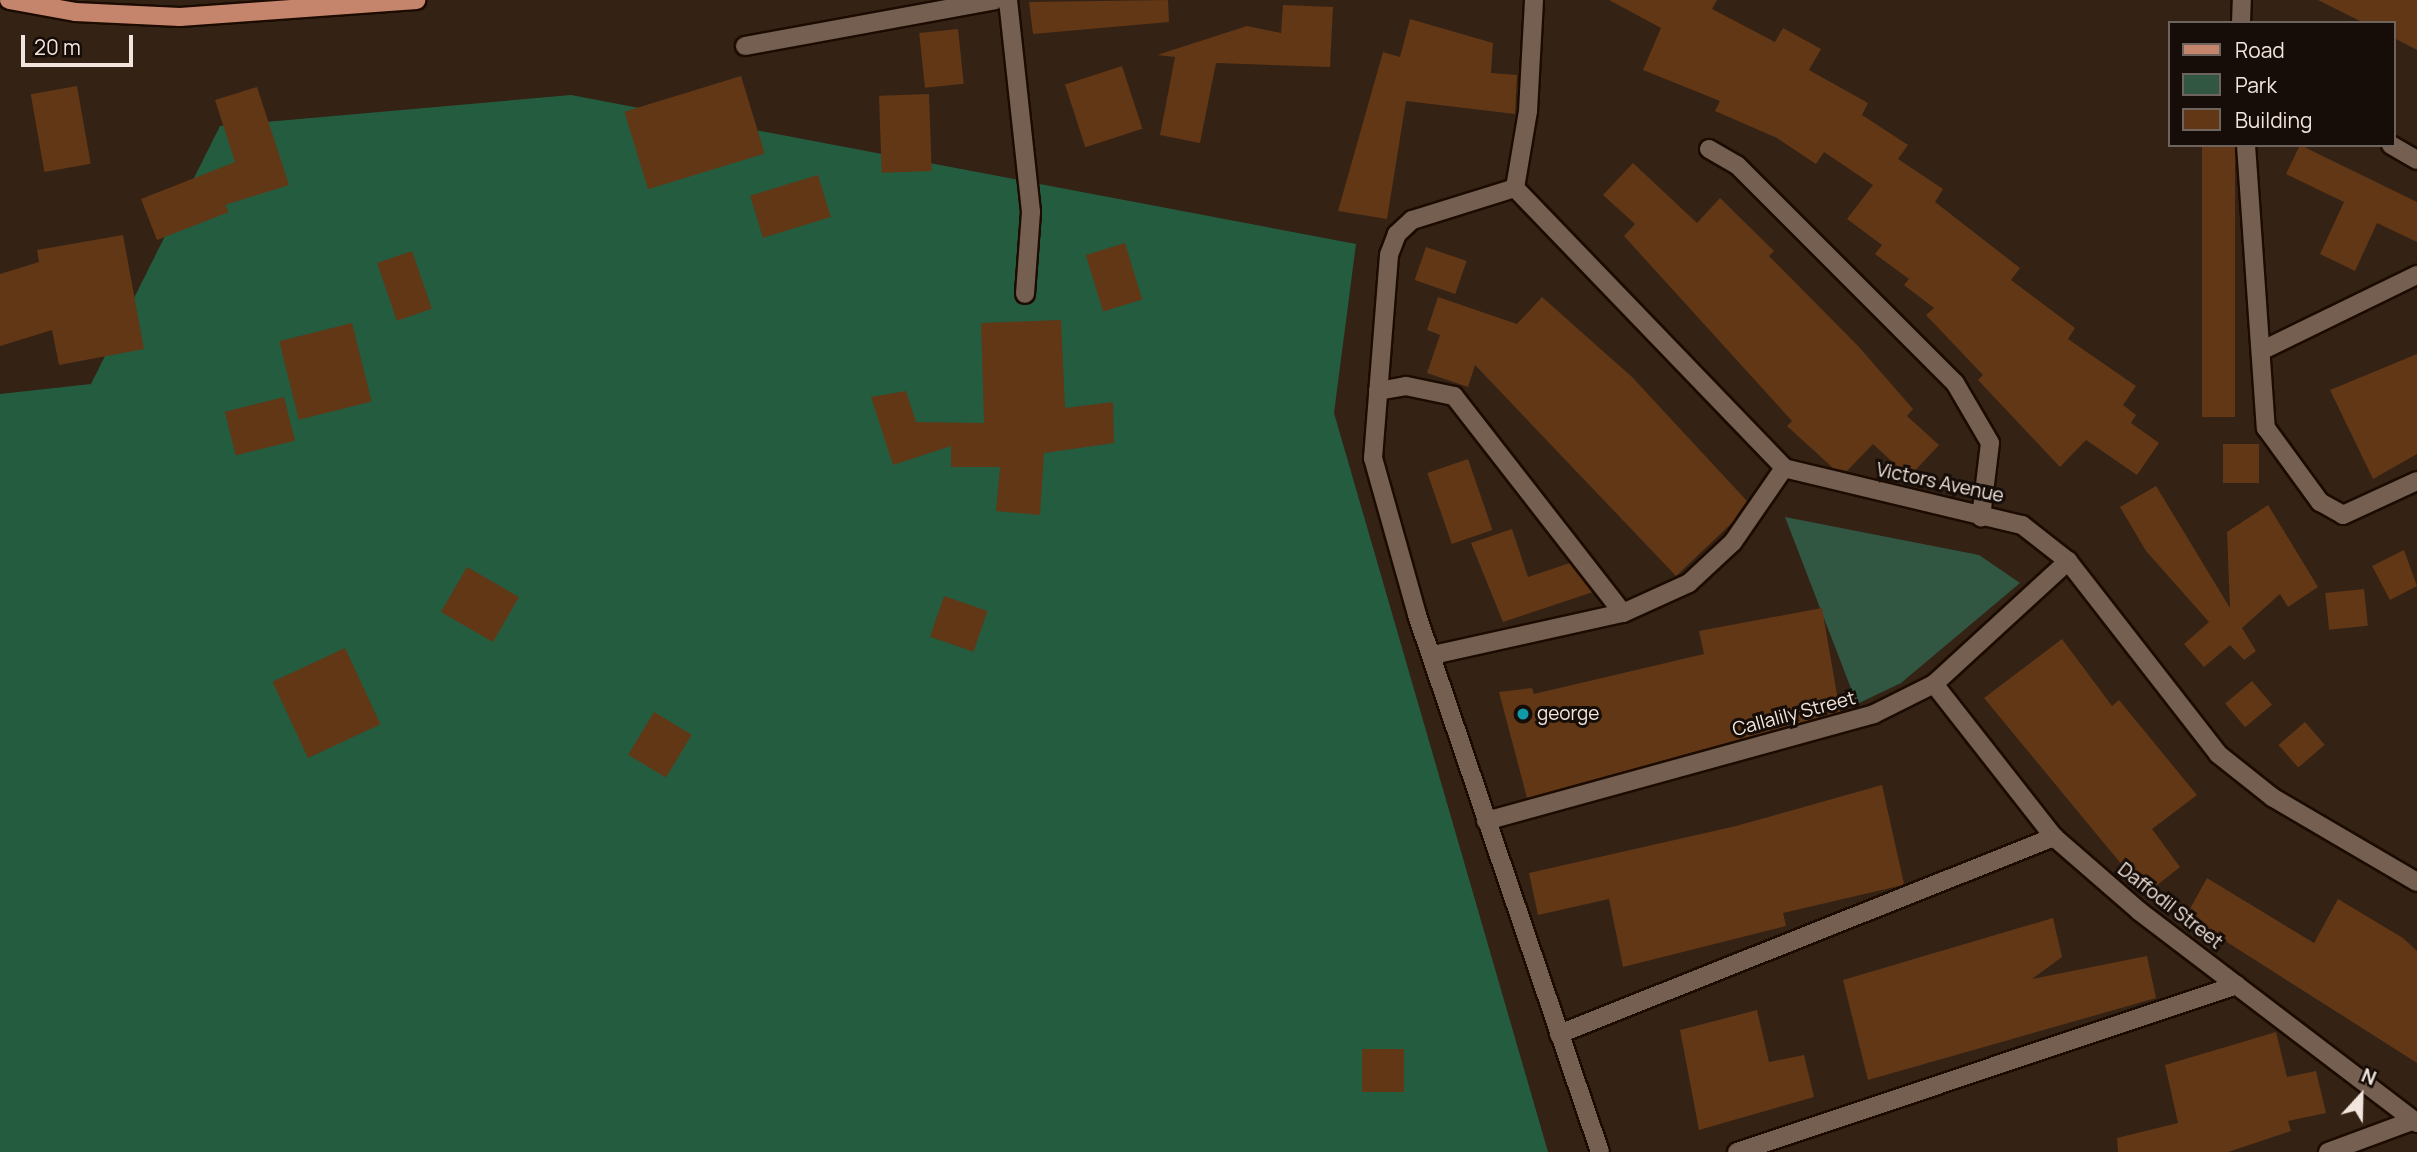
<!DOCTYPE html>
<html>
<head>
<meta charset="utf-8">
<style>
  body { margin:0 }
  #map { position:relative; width:2417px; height:1152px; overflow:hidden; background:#342215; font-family:Manrope,sans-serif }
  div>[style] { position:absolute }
  .green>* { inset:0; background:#315743 }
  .forest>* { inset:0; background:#245c40 }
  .building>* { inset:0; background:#613716; transform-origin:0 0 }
  .roads { filter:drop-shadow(2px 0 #1b0b01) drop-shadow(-2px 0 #1b0b01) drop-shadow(0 2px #1b0b01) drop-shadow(0 -2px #1b0b01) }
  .minor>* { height:18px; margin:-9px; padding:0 9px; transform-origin:9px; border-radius:9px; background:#755f51 }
  .major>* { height:18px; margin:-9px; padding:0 9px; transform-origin:9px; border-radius:9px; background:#c5856d }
  .dots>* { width:19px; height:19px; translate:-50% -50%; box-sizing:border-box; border:4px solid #160d08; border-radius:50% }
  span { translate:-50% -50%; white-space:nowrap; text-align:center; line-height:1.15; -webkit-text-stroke:6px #160d08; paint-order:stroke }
  .street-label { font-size:19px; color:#f2e5dd }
  .poi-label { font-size:19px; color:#f2e5dd }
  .left { translate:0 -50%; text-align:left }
  .legend { position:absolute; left:2168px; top:21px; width:228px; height:126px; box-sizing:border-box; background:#160d08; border:2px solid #6e635d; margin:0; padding:9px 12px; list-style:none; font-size:21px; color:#f2e5dd }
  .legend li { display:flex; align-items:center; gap:14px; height:35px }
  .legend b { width:35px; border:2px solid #6e635d }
  .north { position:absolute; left:2326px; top:1061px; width:70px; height:70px; -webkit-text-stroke:5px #160d08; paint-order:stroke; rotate:22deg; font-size:19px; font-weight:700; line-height:28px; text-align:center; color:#f2e5dd }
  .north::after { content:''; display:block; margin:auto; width:24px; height:32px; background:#f2e5dd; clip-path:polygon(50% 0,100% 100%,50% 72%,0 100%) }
  .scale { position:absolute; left:21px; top:35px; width:112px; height:32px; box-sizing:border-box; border:4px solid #f2e5dd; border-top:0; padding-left:9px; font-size:21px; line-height:24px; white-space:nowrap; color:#f2e5dd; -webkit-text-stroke:5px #160d08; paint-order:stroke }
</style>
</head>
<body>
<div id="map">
  <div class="green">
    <i style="clip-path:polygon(1785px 517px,1979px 555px,2020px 583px,1901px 683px,1857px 704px)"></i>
  </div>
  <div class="forest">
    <i style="clip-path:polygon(571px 95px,1356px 244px,1334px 413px,1548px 1152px,0 1152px,0 394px,91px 384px,220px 126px)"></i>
  </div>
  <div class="building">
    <i style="clip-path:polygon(1168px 0,1169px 22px,1033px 34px,1029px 2px)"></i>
    <i style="clip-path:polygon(1609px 0,1717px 0,1712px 9px,1775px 42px,1783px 28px,1821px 49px,1809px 70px,1868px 103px,1862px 115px,1908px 145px,1898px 159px,1943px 189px,1935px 202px,2020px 268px,2011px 280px,2075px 328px,2068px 339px,2136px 386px,2123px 405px,2136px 415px,2131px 423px,2159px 443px,2137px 475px,2086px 440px,2060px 467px,1978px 380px,1983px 375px,1926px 315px,1934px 308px,1904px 285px,1909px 279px,1875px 254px,1882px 245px,1847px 219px,1873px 185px,1824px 152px,1816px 164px,1777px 138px,1715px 111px,1720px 101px,1643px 70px,1661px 28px)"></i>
    <i style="clip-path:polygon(2318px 0,2417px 0,2417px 50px,2394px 38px,2394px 23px,2364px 23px)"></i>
    <i style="clip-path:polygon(1283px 5px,1333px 7px,1330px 67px,1216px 63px,1200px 143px,1160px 135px,1175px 57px,1157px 55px,1247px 26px,1281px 33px)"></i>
    <i style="clip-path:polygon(1410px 19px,1493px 43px,1491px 73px,1517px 75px,1515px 114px,1406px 101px,1387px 219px,1338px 211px,1383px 52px,1400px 57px)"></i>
    <i style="left:958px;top:29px;width:55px;height:39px;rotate:84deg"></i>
    <i style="left:1122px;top:66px;width:66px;height:60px;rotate:72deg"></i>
    <i style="left:741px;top:76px;width:81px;height:122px;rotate:73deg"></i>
    <i style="left:77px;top:86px;width:79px;height:47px;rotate:80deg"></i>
    <i style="clip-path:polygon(257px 87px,289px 185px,225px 205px,229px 212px,157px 240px,141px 199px,235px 162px,215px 100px)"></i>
    <i style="left:929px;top:94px;width:77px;height:50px;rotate:88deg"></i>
    <i style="left:2202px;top:145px;width:33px;height:272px"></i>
    <i style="clip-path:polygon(2300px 145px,2417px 202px,2417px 242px,2377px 223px,2355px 271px,2320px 254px,2344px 202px,2286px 174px)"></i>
    <i style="clip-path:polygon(1633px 163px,1697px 223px,1720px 198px,1774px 251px,1769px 256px,1859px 347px,1913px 409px,1907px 416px,1939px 445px,1909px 477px,1873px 444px,1847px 471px,1833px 468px,1787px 426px,1792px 421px,1624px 236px,1635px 224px,1603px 195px)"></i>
    <i style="left:818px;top:175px;width:44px;height:71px;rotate:73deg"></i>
    <i style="clip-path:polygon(123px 235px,144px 349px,59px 365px,52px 330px,0 346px,0 274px,39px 262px,37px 250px)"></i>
    <i style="left:1125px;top:243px;width:59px;height:41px;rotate:73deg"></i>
    <i style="left:1426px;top:247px;width:43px;height:35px;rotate:19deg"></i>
    <i style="left:412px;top:251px;width:61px;height:37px;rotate:71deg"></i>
    <i style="clip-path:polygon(1438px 297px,1517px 324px,1542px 297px,1632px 377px,1747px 501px,1733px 522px,1676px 576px,1475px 365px,1468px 387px,1427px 373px,1440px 335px,1427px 330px)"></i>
    <i style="clip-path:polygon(1061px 320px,1065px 408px,1113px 402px,1114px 443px,1044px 453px,1040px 515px,996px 511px,1000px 467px,951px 467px,951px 446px,893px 465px,871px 397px,906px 391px,916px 422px,984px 423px,981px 323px)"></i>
    <i style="left:352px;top:323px;width:81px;height:75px;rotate:76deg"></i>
    <i style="clip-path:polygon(2417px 354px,2417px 454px,2373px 479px,2330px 390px)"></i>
    <i style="left:284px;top:397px;width:45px;height:61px;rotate:76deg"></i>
    <i style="left:2223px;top:444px;width:36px;height:39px"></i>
    <i style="left:1468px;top:459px;width:75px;height:43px;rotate:71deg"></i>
    <i style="clip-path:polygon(2156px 486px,2230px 608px,2227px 532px,2268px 505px,2318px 587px,2288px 607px,2280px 594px,2242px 628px,2256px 651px,2244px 660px,2230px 645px,2204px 667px,2184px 644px,2209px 622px,2146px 551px,2120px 507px)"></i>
    <i style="clip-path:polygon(1512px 529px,1528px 577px,1570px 563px,1593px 592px,1503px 622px,1471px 543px)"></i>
    <i style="clip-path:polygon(2404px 550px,2417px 586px,2390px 600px,2372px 566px)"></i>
    <i style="left:467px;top:567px;width:60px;height:52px;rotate:30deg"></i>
    <i style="left:2364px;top:589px;width:37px;height:39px;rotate:84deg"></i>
    <i style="left:944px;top:596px;width:46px;height:43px;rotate:19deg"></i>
    <i style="clip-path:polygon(1822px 608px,1840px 712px,1527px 798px,1499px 692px,1532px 688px,1534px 694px,1704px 654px,1699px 631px)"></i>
    <i style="clip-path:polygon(2062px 639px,2112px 706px,2119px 700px,2197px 795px,2152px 829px,2180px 867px,2146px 894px,1984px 698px)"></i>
    <i style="left:345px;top:648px;width:84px;height:80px;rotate:65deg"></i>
    <i style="left:2252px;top:681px;width:31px;height:35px;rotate:50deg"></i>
    <i style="left:654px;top:712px;width:44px;height:50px;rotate:31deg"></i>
    <i style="left:2305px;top:722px;width:30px;height:35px;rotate:49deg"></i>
    <i style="clip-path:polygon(1882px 785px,1904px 884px,1899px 886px,1783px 913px,1786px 926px,1623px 967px,1609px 899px,1538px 915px,1529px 873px,1736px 826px)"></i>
    <i style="clip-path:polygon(2207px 878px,2314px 943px,2338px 899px,2403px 938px,2417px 951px,2417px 1063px,2186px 916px)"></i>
    <i style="clip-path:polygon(2053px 918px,2062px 957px,2032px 979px,2147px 956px,2156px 998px,1868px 1080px,1843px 980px)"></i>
    <i style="clip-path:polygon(1757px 1010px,1769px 1062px,1804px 1055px,1814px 1097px,1699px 1130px,1680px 1030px)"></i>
    <i style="clip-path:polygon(2276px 1032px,2287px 1077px,2316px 1071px,2326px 1113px,2288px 1121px,2291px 1131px,2228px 1152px,2118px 1152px,2117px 1138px,2178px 1123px,2165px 1065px)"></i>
    <i style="left:1362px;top:1049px;width:42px;height:43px"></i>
  </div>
  <div class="roads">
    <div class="minor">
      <i style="left:1008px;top:0;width:213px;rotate:83.8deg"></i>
      <i style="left:1031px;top:212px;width:82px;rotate:94.2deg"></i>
      <i style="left:2241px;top:23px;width:23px;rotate:-88deg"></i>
      <i style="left:745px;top:46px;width:254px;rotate:-10.4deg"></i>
      <i style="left:2246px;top:145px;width:284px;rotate:86deg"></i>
      <i style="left:2266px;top:428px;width:92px;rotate:53.9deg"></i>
      <i style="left:2320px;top:502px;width:26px;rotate:29deg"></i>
      <i style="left:2343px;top:515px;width:81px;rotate:-24.7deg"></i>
      <i style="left:2391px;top:145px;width:30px;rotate:30deg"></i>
      <i style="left:1709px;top:149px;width:32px;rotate:30deg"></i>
      <i style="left:1737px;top:165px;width:308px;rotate:45deg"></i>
      <i style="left:1955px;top:383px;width:69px;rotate:59.7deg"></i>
      <i style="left:1990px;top:443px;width:75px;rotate:96.9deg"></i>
      <i style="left:1515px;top:188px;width:388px;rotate:46.1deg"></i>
      <i style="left:1784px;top:468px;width:245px;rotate:13.5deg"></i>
      <i style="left:2022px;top:525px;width:58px;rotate:38deg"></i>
      <i style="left:2068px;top:561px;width:244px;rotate:52.1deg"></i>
      <i style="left:2218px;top:754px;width:69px;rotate:38.5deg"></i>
      <i style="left:2272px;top:797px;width:168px;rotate:30.4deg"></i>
      <i style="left:1515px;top:188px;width:108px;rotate:162.7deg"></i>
      <i style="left:1412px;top:220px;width:21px;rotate:137deg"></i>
      <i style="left:1397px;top:234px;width:22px;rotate:111deg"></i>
      <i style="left:1389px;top:255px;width:204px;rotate:94.5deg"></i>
      <i style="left:1373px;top:458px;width:163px;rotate:74.3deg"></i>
      <i style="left:1417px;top:615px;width:567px;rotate:71.18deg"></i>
      <i style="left:1515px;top:188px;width:78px;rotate:-80.4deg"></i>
      <i style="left:1528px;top:111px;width:111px;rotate:-86.9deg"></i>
      <i style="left:2261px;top:351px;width:174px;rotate:-26deg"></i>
      <i style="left:1378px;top:391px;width:28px;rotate:-10deg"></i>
      <i style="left:1406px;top:386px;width:49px;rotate:11.8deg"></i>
      <i style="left:1454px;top:396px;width:275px;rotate:52.1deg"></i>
      <i style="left:1433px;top:655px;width:195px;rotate:-12.5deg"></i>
      <i style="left:1623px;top:613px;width:72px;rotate:-24.4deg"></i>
      <i style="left:1689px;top:583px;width:60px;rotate:-43deg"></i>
      <i style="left:1733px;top:542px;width:90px;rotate:-55.4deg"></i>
      <i style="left:1934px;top:684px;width:194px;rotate:51.9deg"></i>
      <i style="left:2054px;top:837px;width:113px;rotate:41deg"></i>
      <i style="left:2139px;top:911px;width:350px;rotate:37.3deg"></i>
      <i style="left:1486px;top:821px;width:402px;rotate:-15.4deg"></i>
      <i style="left:1874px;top:714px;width:67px;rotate:-26.6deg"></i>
      <i style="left:1934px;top:684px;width:182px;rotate:-42.5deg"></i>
      <i style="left:1559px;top:1034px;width:533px;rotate:-21.7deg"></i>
      <i style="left:1737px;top:1152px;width:527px;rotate:-18.47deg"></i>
      <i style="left:2328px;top:1152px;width:90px;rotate:-20.3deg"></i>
    </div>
    <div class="major">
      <i style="left:9px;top:0;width:67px;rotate:10.3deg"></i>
      <i style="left:75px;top:12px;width:105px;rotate:2.7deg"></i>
      <i style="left:180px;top:17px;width:237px;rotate:-4.1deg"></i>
    </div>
  </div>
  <div class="dots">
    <i style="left:1523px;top:714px;background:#0f9aa8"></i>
  </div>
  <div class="street-label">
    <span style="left:1940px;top:483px;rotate:12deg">Victors Avenue</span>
    <span style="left:1794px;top:714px;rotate:-15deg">Callalily Street</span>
    <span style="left:2170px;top:906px;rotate:38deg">Daffodil Street</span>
  </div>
  <div class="poi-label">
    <span class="left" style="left:1537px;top:714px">george</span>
  </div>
  <ul class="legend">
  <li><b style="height:9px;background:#c5856d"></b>Road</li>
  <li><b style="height:19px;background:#315743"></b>Park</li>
  <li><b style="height:19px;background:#613716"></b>Building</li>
  </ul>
  <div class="north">N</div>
  <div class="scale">20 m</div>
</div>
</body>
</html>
